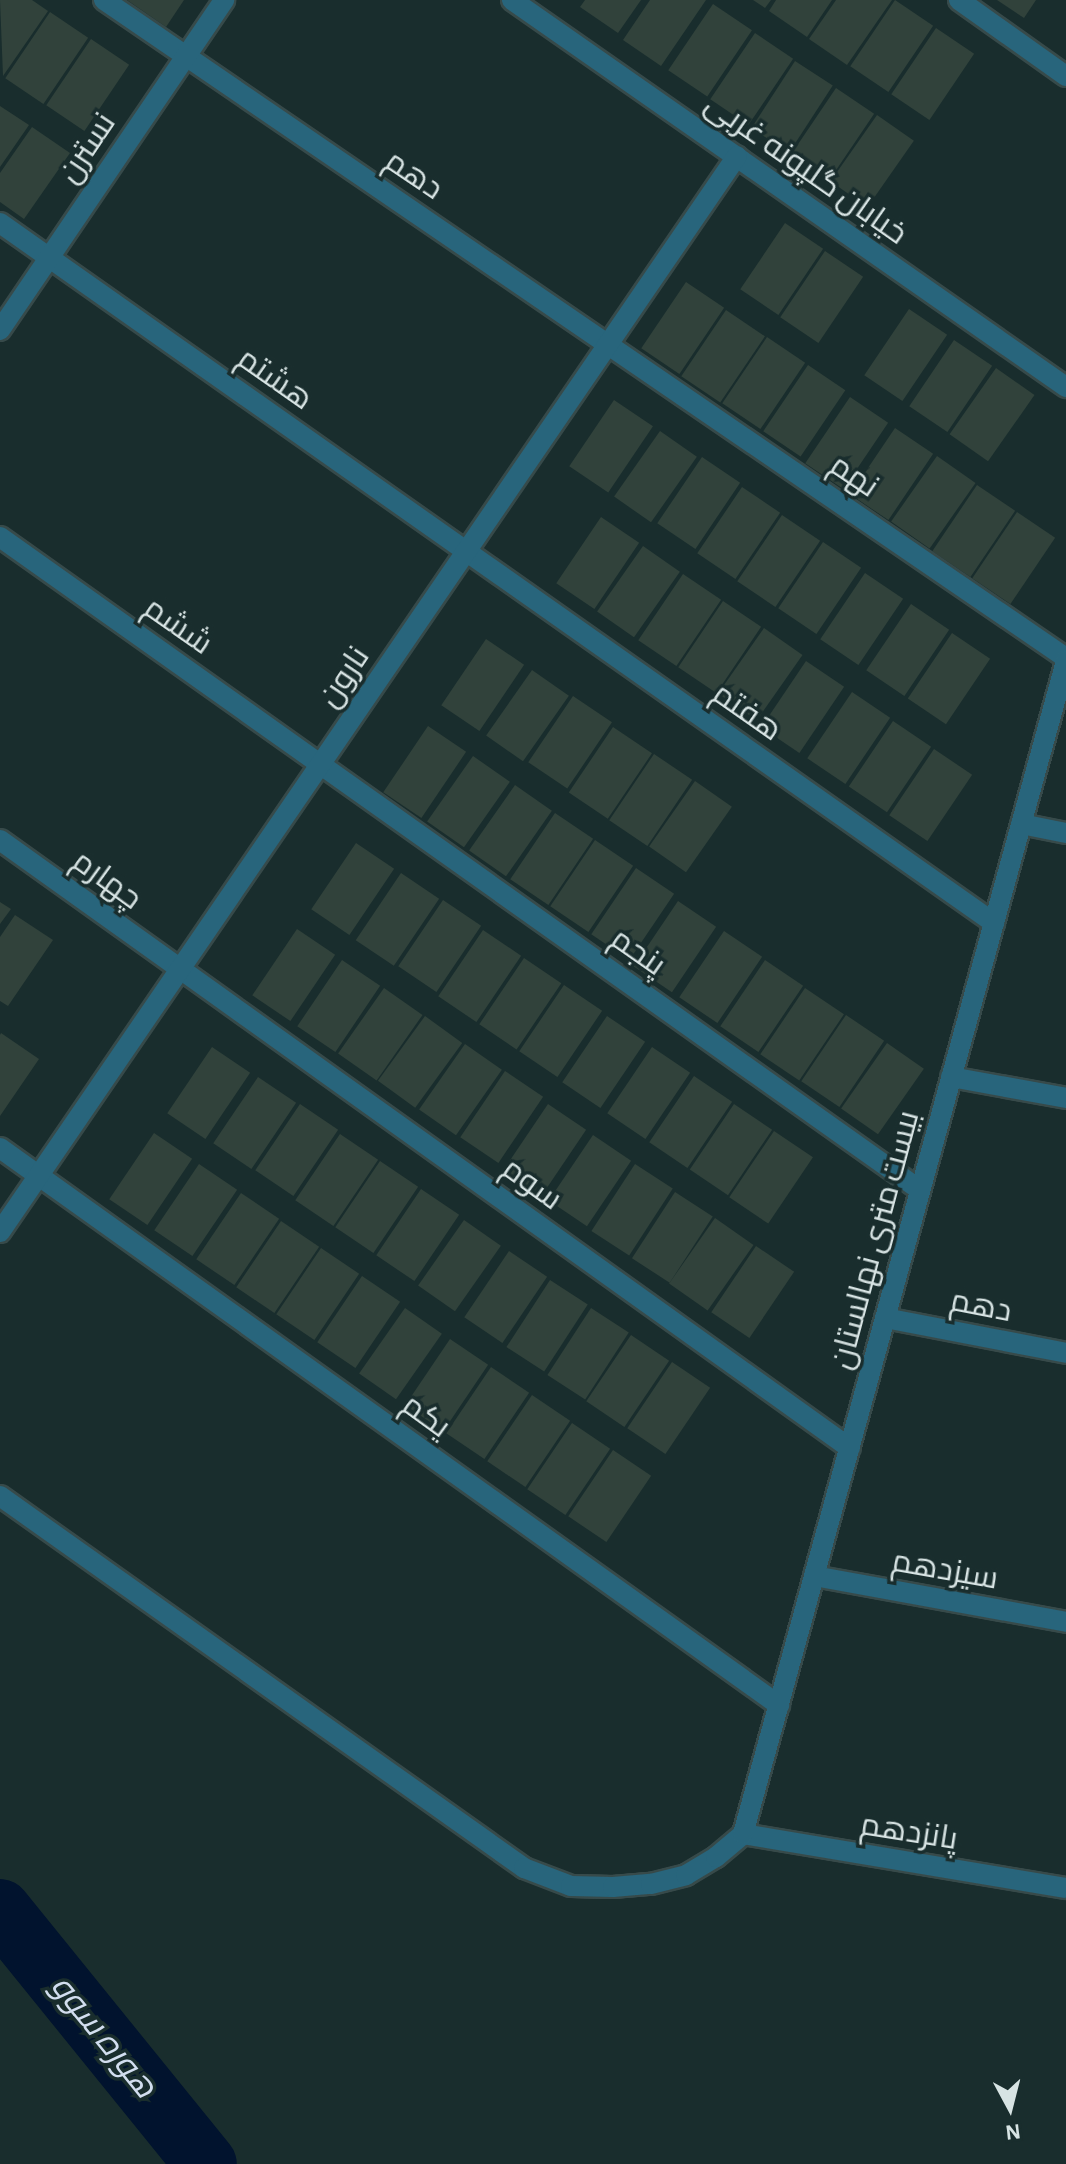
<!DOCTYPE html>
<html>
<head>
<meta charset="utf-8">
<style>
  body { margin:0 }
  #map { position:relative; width:1066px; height:2164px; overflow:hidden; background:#192d2d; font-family:"Alegreya Sans",Cairo,sans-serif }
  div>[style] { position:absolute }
  .river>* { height:62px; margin:-31px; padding:0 31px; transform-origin:31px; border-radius:31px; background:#01132e }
  .building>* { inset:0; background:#31423b; transform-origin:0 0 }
  .roads { filter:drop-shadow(2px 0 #374a4a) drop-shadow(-2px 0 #374a4a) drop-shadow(0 2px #374a4a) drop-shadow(0 -2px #374a4a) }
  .minor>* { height:20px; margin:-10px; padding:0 10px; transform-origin:10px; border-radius:10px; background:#28657c }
  .tertiary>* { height:20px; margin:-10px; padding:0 10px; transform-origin:10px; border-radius:10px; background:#28657c }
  span { translate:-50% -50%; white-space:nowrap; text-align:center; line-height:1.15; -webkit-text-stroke:7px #192d2d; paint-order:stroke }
  .street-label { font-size:32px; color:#d7e3e3 }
  .water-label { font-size:34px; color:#d2deef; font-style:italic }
  .north { position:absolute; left:970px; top:2068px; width:80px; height:80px; -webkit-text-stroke:6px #192d2d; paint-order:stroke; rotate:173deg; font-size:22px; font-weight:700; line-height:32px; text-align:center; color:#d7e3e3 }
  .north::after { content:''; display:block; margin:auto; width:28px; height:36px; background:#d7e3e3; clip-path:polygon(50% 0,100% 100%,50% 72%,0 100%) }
</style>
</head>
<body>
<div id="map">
  <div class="river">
    <i style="left:0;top:1910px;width:327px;rotate:51deg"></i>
  </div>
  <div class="building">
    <i style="clip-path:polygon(0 0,32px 0,48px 11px,3px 76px)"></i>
    <i style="clip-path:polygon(127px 0,184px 0,166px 27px)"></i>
    <i style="clip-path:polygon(585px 0,641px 0,618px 33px,580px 7px)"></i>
    <i style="clip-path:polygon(650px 0,706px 0,661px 66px,623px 40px)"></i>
    <i style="clip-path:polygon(753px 0,771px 0,765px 8px)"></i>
    <i style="clip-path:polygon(776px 0,832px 0,807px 37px,769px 11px)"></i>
    <i style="clip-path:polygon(836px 0,892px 0,847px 65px,809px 39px)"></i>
    <i style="left:895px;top:0;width:46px;height:80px;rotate:34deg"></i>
    <i style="clip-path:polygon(997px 0,1036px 0,1024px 18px)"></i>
    <i style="left:713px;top:4px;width:47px;height:80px;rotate:34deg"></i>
    <i style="left:50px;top:12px;width:46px;height:80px;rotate:34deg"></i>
    <i style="left:936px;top:28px;width:46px;height:80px;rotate:34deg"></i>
    <i style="left:755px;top:33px;width:46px;height:80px;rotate:34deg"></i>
    <i style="left:91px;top:39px;width:46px;height:80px;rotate:34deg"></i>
    <i style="left:795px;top:61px;width:45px;height:80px;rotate:33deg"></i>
    <i style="left:836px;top:88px;width:46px;height:80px;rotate:34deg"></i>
    <i style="clip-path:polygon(0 106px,29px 125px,0 167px)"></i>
    <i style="left:877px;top:115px;width:45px;height:81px;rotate:35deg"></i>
    <i style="clip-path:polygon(32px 127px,70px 153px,24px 219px,0 202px,0 173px)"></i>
    <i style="left:785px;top:223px;width:46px;height:80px;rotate:34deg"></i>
    <i style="left:825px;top:251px;width:46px;height:80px;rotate:34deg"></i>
    <i style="left:686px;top:282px;width:46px;height:80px;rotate:34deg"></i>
    <i style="left:909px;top:309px;width:46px;height:80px;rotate:34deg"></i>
    <i style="left:726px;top:310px;width:47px;height:80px;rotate:34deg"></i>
    <i style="left:767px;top:337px;width:46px;height:80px;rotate:34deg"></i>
    <i style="left:954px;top:340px;width:46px;height:80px;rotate:34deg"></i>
    <i style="left:808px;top:365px;width:45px;height:80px;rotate:34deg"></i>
    <i style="left:996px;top:368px;width:47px;height:81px;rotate:35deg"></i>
    <i style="left:850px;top:397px;width:46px;height:80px;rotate:34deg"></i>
    <i style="left:614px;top:400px;width:47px;height:80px;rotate:34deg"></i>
    <i style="left:895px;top:428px;width:46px;height:80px;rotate:34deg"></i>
    <i style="left:660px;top:431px;width:45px;height:80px;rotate:35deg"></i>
    <i style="left:937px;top:456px;width:47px;height:80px;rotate:35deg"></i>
    <i style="left:702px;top:457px;width:46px;height:80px;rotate:34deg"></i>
    <i style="left:977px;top:485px;width:46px;height:80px;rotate:34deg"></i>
    <i style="left:742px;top:487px;width:46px;height:80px;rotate:34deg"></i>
    <i style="left:1017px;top:512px;width:46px;height:80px;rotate:34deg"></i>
    <i style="left:782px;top:515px;width:46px;height:80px;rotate:34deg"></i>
    <i style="left:601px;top:517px;width:46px;height:80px;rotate:34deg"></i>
    <i style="left:823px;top:542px;width:46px;height:80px;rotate:34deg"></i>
    <i style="left:643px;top:546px;width:45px;height:80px;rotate:35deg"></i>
    <i style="left:865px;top:573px;width:46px;height:80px;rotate:34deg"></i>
    <i style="left:683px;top:574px;width:46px;height:80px;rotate:34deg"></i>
    <i style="left:723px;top:601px;width:46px;height:80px;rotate:34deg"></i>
    <i style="left:911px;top:604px;width:46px;height:80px;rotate:34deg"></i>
    <i style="left:764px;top:628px;width:47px;height:80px;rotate:35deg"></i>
    <i style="left:952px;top:633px;width:46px;height:79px;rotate:34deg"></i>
    <i style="left:486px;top:639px;width:46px;height:80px;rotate:34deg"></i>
    <i style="left:806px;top:661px;width:46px;height:80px;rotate:34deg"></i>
    <i style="left:532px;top:670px;width:45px;height:80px;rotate:35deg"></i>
    <i style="left:852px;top:692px;width:46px;height:80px;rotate:34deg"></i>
    <i style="left:573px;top:696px;width:47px;height:80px;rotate:34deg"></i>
    <i style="left:893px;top:721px;width:46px;height:79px;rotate:34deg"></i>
    <i style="left:428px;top:726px;width:46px;height:80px;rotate:34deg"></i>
    <i style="left:613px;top:727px;width:47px;height:79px;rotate:34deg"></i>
    <i style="left:934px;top:749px;width:46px;height:80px;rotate:34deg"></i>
    <i style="left:654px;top:754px;width:46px;height:80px;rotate:34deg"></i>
    <i style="left:473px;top:756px;width:45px;height:80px;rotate:35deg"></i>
    <i style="left:695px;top:781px;width:45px;height:80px;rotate:35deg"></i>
    <i style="left:515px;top:785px;width:45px;height:80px;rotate:35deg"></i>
    <i style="left:555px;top:813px;width:46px;height:80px;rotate:34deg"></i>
    <i style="left:595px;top:840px;width:46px;height:80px;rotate:34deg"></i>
    <i style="left:356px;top:843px;width:46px;height:80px;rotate:34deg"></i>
    <i style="left:636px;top:868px;width:46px;height:80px;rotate:34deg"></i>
    <i style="left:401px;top:873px;width:46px;height:81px;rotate:34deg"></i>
    <i style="left:443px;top:900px;width:46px;height:80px;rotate:34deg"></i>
    <i style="left:678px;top:901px;width:46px;height:79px;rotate:34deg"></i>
    <i style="clip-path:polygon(0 902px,11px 909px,0 924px)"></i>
    <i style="clip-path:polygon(15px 915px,53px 940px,8px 1006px,0 1001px,0 937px)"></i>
    <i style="left:297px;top:929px;width:46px;height:80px;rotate:34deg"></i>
    <i style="left:483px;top:930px;width:46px;height:80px;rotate:34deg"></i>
    <i style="left:724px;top:931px;width:46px;height:80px;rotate:34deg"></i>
    <i style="left:524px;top:958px;width:45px;height:80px;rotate:34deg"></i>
    <i style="left:342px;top:960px;width:46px;height:80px;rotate:34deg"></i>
    <i style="left:765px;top:960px;width:46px;height:80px;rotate:34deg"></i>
    <i style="left:564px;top:985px;width:46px;height:80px;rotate:34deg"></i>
    <i style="left:384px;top:988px;width:47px;height:80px;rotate:35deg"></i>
    <i style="left:805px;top:988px;width:47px;height:80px;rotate:34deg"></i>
    <i style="left:846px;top:1015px;width:46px;height:80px;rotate:34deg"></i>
    <i style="left:425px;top:1016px;width:46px;height:80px;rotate:36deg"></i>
    <i style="left:607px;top:1016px;width:46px;height:80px;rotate:34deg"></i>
    <i style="clip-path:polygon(1px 1033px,39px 1059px,0 1116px,0 1035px)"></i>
    <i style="left:887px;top:1043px;width:45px;height:80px;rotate:35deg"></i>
    <i style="left:465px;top:1044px;width:45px;height:80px;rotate:35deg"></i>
    <i style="left:212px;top:1047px;width:46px;height:80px;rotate:34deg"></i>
    <i style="left:652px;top:1047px;width:46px;height:80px;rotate:34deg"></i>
    <i style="left:505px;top:1071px;width:46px;height:80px;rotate:34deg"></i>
    <i style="left:694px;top:1076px;width:46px;height:80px;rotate:34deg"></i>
    <i style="left:258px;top:1077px;width:46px;height:80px;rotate:34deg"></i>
    <i style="left:300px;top:1104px;width:46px;height:80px;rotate:34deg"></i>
    <i style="left:548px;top:1104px;width:46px;height:80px;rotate:34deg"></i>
    <i style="left:734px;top:1104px;width:46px;height:79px;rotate:34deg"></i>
    <i style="left:774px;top:1131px;width:47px;height:80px;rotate:34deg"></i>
    <i style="left:154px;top:1133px;width:46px;height:80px;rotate:34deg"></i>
    <i style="left:340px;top:1134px;width:46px;height:80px;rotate:34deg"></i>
    <i style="left:593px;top:1135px;width:46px;height:79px;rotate:34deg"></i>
    <i style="left:380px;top:1161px;width:46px;height:80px;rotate:34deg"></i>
    <i style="left:199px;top:1164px;width:46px;height:80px;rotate:34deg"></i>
    <i style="left:635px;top:1164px;width:45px;height:80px;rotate:33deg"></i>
    <i style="left:421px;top:1189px;width:46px;height:80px;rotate:34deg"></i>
    <i style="left:675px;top:1192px;width:45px;height:79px;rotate:33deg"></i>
    <i style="left:241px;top:1193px;width:46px;height:80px;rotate:34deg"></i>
    <i style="left:715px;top:1218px;width:47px;height:80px;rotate:35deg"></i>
    <i style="left:464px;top:1220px;width:45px;height:80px;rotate:35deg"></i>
    <i style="left:281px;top:1221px;width:46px;height:80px;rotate:34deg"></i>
    <i style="left:756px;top:1246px;width:46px;height:80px;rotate:34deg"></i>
    <i style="left:321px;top:1248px;width:46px;height:80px;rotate:34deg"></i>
    <i style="left:509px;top:1251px;width:46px;height:80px;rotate:34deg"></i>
    <i style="left:362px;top:1276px;width:46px;height:80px;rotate:34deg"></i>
    <i style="left:550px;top:1280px;width:45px;height:80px;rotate:33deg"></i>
    <i style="left:405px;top:1308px;width:45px;height:80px;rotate:35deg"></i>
    <i style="left:591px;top:1308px;width:45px;height:80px;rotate:33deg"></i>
    <i style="left:631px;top:1335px;width:46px;height:80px;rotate:34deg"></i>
    <i style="left:450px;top:1339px;width:46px;height:80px;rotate:34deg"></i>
    <i style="left:672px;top:1362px;width:46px;height:80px;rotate:34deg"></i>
    <i style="left:491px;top:1367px;width:46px;height:80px;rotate:34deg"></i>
    <i style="left:532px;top:1395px;width:46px;height:80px;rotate:34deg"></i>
    <i style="left:572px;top:1423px;width:46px;height:80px;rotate:34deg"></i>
    <i style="left:613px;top:1450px;width:46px;height:80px;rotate:34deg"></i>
  </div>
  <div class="roads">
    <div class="minor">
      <i style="left:104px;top:0;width:1166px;rotate:34.37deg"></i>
      <i style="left:512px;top:0;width:676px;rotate:34.94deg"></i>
      <i style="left:959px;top:0;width:131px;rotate:35.4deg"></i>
      <i style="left:0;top:223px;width:1216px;rotate:35.15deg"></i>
      <i style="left:0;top:537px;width:1128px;rotate:35.37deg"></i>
      <i style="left:1021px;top:824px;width:46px;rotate:11.3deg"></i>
      <i style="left:0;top:840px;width:1045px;rotate:35.58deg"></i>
      <i style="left:951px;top:1077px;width:117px;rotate:10.3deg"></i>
      <i style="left:0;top:1148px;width:958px;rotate:35.57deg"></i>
      <i style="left:885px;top:1318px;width:184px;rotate:10.9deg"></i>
      <i style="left:814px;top:1576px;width:256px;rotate:10.3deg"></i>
      <i style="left:743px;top:1834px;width:327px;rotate:9.5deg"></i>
    </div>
    <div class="tertiary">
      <i style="left:0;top:330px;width:399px;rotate:-55.8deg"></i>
      <i style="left:0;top:1232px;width:1304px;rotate:-55.59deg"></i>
      <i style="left:0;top:1496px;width:643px;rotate:35.37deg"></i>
      <i style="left:524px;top:1868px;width:50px;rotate:21deg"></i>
      <i style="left:571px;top:1886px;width:42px;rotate:1.4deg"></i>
      <i style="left:613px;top:1887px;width:38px;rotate:-5deg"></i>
      <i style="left:651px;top:1884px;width:36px;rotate:-14deg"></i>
      <i style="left:686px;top:1875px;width:35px;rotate:-31deg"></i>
      <i style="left:716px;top:1857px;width:35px;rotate:-40deg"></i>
      <i style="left:743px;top:1834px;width:1217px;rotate:-74.6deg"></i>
    </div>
  </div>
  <div class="street-label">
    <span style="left:87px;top:148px;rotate:-56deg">نسترن</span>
    <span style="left:806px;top:169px;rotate:35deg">خیابان گلپونه غربی</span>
    <span style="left:414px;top:175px;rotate:34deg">دهم</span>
    <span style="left:275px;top:379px;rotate:35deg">هشتم</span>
    <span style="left:854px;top:476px;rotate:34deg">نهم</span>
    <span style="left:178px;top:626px;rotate:35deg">ششم</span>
    <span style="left:344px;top:677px;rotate:-56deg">نارون</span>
    <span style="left:747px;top:712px;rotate:35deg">هفتم</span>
    <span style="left:107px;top:880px;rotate:36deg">چهارم</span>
    <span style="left:638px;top:952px;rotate:35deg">پنجم</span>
    <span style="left:532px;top:1184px;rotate:36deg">سوم</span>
    <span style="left:875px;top:1240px;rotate:-75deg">بیست متری نهالستان</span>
    <span style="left:981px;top:1306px;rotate:11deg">دهم</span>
    <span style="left:426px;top:1416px;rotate:36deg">یکم</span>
    <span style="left:945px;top:1570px;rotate:10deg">سیزدهم</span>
    <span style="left:909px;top:1832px;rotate:9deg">پانزدهم</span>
  </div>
  <div class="water-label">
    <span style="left:103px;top:2037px;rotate:51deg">هوره سوو</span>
  </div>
  <div class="north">N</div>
</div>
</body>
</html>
